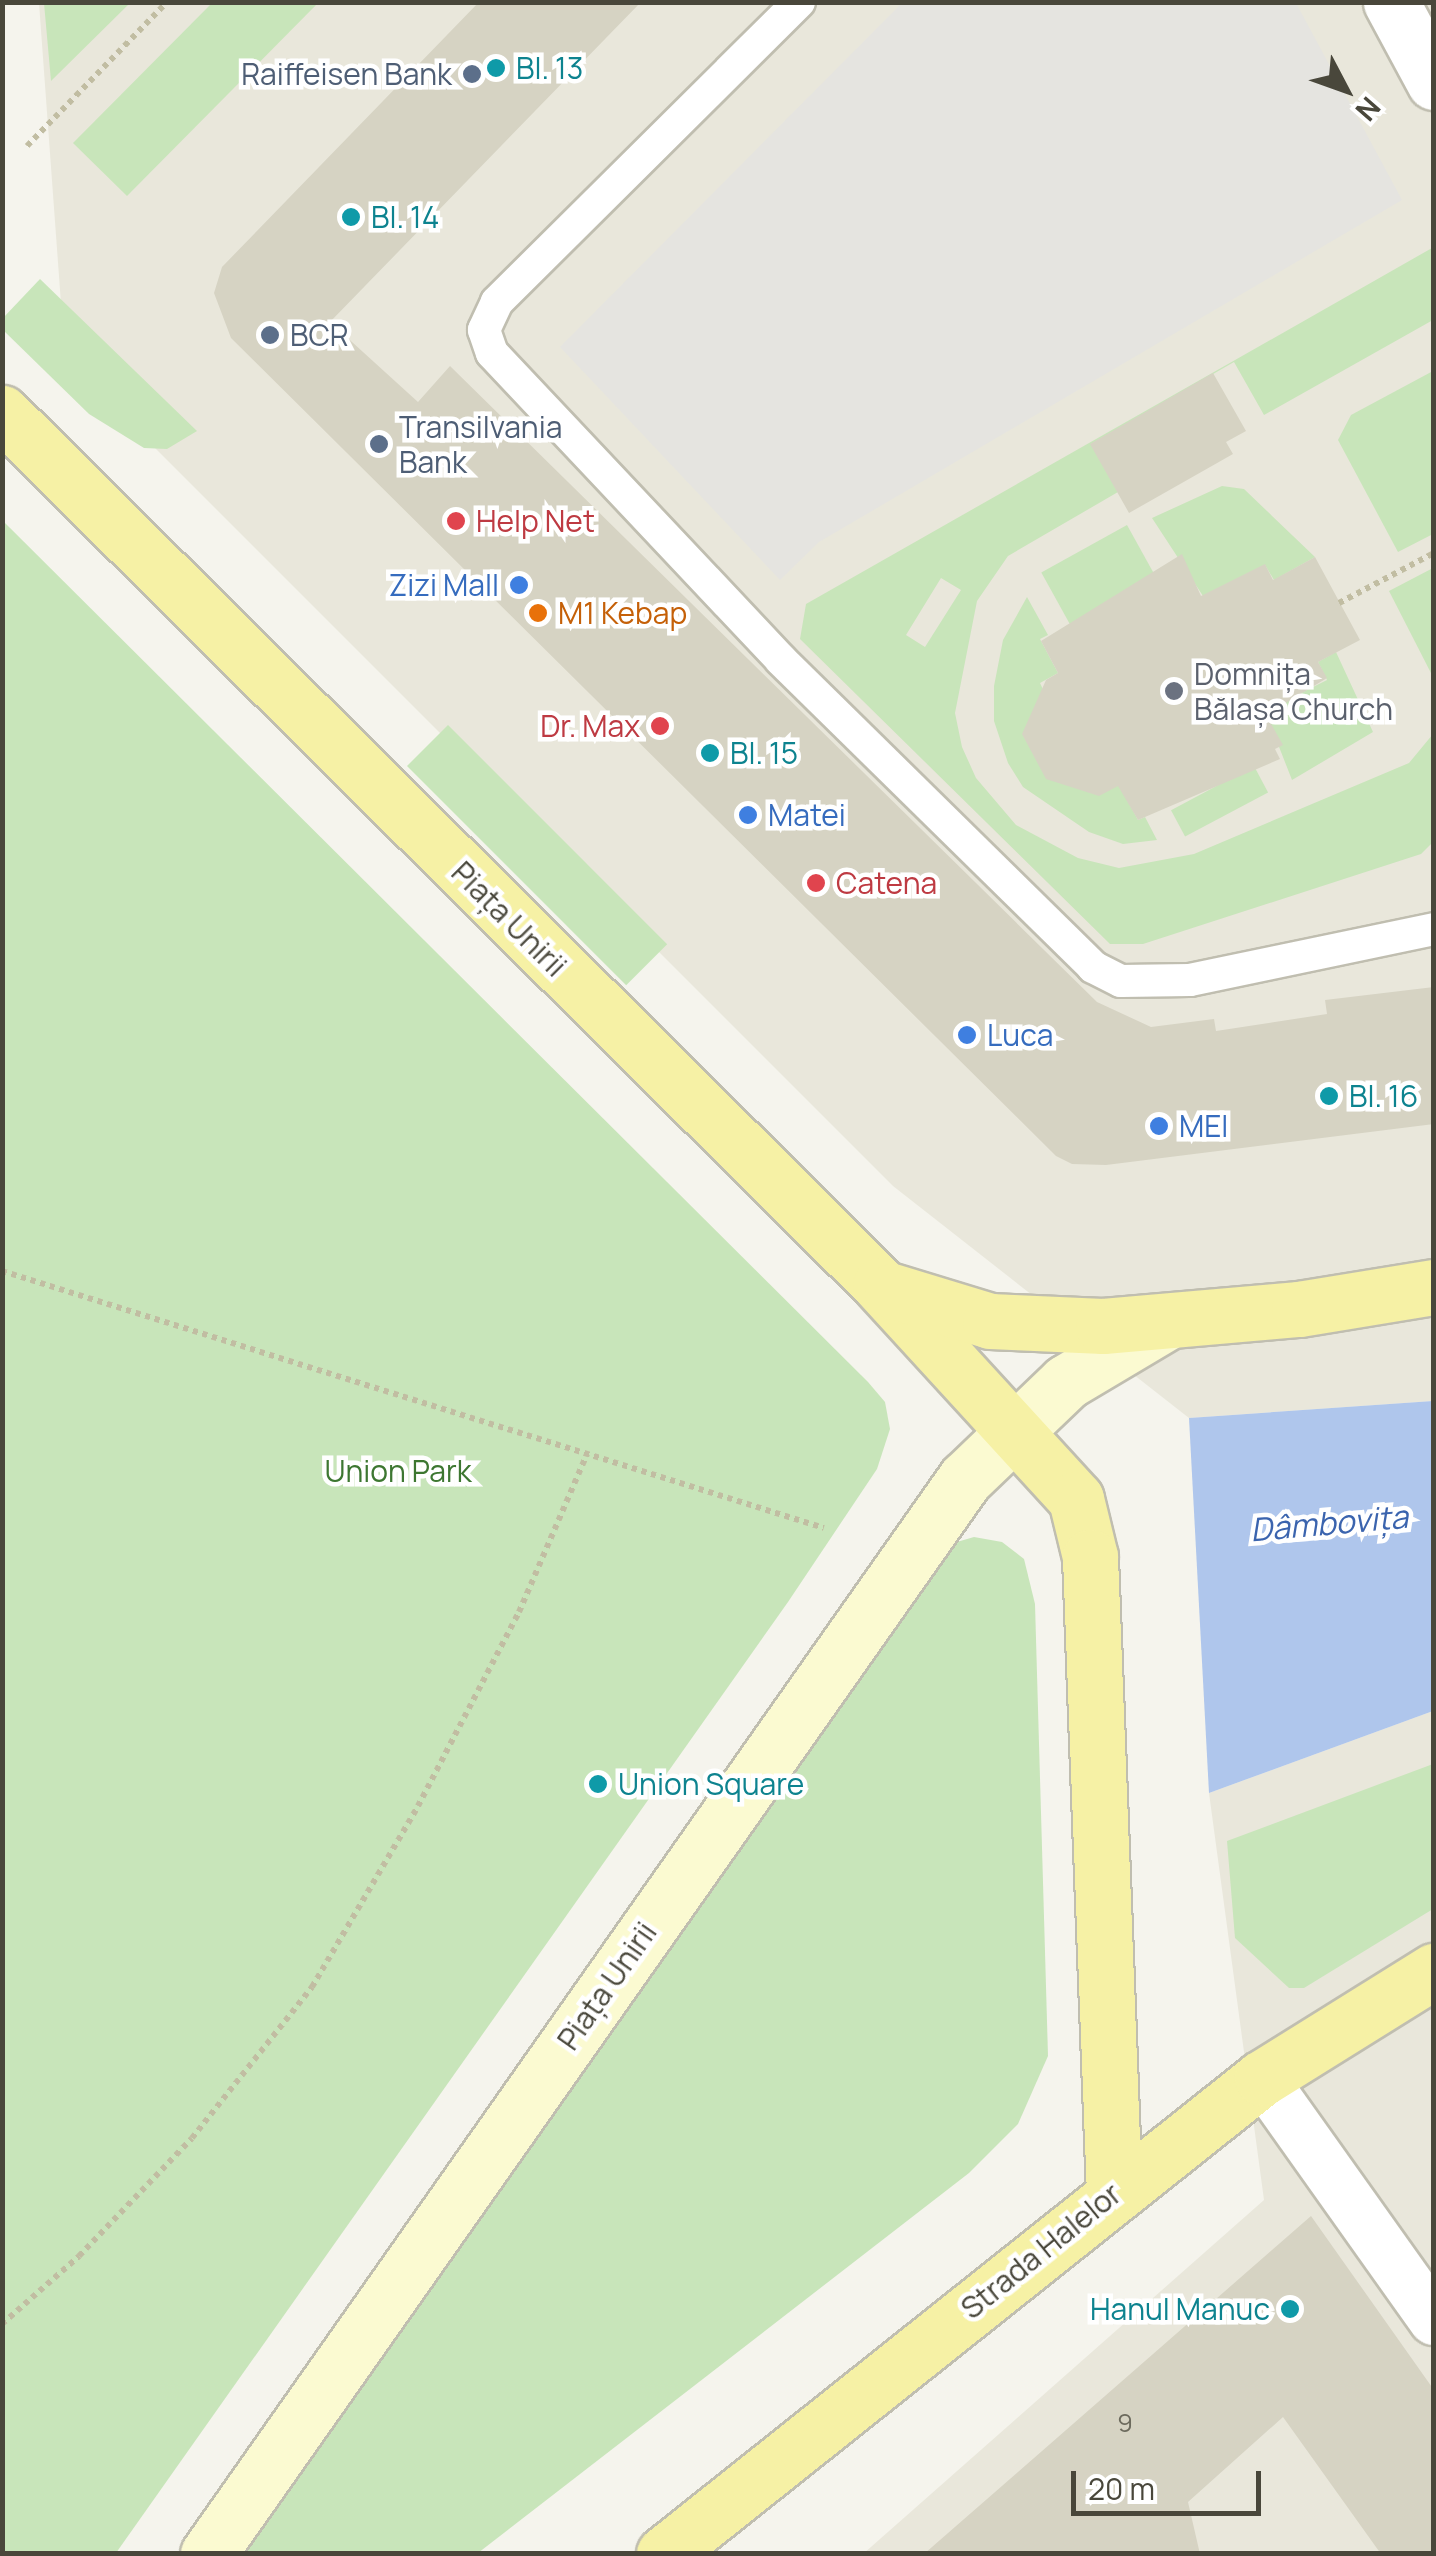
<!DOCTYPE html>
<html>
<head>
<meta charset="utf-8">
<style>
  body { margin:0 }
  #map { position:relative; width:1436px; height:2556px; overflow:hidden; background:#f5f4ed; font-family:Manrope,sans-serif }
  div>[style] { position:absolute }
  .residential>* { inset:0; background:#e9e7db }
  .green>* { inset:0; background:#c8e5ba; transform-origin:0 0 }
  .parking>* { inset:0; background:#e5e4e0 }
  .water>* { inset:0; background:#afc6ec }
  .building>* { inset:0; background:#d6d3c3 }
  .path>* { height:6px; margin-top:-3px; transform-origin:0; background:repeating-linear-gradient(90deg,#c1bda2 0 5px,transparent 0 10px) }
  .roads { filter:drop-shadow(2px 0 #c0beb0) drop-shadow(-2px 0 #c0beb0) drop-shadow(0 2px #c0beb0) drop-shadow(0 -2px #c0beb0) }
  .service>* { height:32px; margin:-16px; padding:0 16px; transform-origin:16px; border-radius:16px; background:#fff }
  .pedestrian>* { height:50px; margin:-25px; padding:0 25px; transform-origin:25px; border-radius:25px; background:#fff }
  .minor>* { height:55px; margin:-27.5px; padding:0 27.5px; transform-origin:27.5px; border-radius:27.5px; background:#fff }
  .secondary>* { height:55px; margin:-27.5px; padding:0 27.5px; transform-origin:27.5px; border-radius:27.5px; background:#fbfad1 }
  .primary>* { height:55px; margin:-27.5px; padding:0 27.5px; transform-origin:27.5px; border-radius:27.5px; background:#f6f1a5 }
  .dots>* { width:28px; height:28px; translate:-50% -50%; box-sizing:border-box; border:5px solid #fff; border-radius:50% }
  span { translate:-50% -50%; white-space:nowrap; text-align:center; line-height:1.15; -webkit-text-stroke:9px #fff; paint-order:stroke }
  .number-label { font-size:25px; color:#6c6a5d }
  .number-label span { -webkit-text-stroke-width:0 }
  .culture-label { font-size:30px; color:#0d838f }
  .left { translate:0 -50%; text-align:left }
  .right { translate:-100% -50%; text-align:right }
  .service-label { font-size:30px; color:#4e5e75 }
  .health-label { font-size:30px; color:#be3a42 }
  .shop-label { font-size:30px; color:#366cbe }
  .food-label { font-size:30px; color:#c56008 }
  .worship-label { font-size:30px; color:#5b616d }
  .street-label { font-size:30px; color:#49473b }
  .park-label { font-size:30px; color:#3d7731 }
  .water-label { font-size:32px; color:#3b64ae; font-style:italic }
  .frame { position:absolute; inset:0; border:5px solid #49473b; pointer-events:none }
  .north { position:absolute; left:1296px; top:40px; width:100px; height:100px; -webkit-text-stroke:8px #fff; paint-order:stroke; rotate:131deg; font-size:28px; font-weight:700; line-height:40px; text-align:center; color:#49473b }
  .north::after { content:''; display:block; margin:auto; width:35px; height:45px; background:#49473b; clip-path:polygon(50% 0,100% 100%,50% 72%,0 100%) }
  .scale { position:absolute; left:1071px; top:2471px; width:190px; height:45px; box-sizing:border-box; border:5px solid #49473b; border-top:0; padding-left:12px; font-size:30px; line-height:35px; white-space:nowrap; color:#49473b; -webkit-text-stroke:8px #fff; paint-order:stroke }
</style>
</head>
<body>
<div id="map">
  <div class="residential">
    <i style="clip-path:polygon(39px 3px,1433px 3px,1433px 1401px,1189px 1418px,893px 1186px,65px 358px)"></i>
    <i style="clip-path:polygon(1433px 1711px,1433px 2553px,863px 2554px,1264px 2200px,1209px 1793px)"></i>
  </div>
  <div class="green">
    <i style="clip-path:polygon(44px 3px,44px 2px,130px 3px,51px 81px)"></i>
    <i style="clip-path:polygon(212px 3px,318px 3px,127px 196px,73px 143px)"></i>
    <i style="clip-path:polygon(evenodd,1432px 248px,1433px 320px,1264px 415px,1234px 362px,1091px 444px,1118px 492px,1008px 556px,977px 601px,955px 713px,962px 747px,976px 778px,1016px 825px,1078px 858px,1119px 868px,1194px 854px,1409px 763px,1433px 734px,1433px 842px,1421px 854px,1143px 944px,1110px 944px,800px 639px,806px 604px,1432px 248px,941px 578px,961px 590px,925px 647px,906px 635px,941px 578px)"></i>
    <i style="clip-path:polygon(40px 279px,197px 431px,167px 449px,144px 448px,89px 414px,3px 330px,3px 318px)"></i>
    <i style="clip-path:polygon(1433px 371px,1433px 534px,1398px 552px,1338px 440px,1351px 415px)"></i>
    <i style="clip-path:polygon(1222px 486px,1244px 489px,1315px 557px,1274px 580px,1265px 565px,1203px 596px,1152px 518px)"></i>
    <i style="clip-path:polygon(3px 521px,868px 1382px,885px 1402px,890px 1429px,877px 1469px,788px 1602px,116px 2553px,3px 2553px)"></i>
    <i style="left:1127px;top:525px;width:60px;height:98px;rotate:61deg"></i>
    <i style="clip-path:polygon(1433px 568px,1433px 677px,1389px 591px)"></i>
    <i style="clip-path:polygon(1027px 597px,1048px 635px,1040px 639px,1058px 673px,1040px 683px,1049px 702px,1119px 785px,1138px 820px,1145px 817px,1157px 840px,1123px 844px,1089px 832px,1023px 787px,1008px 763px,994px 721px,994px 686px,1003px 640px)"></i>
    <i style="clip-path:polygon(1336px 652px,1373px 732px,1292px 780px,1265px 711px,1327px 680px,1318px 662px)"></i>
    <i style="left:448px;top:725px;width:310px;height:58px;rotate:45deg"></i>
    <i style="left:1254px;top:766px;width:30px;height:94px;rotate:62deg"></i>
    <i style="clip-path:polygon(974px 1537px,1002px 1542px,1024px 1559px,1035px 1604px,1048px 2056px,1018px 2124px,969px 2173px,478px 2553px,238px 2554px,950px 1544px)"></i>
    <i style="clip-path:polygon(1433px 1764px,1433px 1909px,1304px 1988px,1289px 1988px,1235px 1938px,1227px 1841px)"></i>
  </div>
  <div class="parking">
    <i style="clip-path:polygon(902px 3px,1296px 3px,1402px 200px,819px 542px,780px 580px,560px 347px)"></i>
  </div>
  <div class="water">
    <i style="clip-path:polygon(1433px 1401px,1433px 1711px,1209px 1793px,1189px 1418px)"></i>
  </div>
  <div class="building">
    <i style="clip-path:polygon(479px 2px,641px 2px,330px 322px,418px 402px,450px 366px,1097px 1002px,1151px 1027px,1214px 1019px,1216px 1031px,1327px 1014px,1325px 1000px,1434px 987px,1434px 1124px,1106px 1165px,1072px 1164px,1056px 1156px,231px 338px,214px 293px,222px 267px)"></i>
    <i style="clip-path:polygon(1213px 373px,1246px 431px,1226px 442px,1233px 454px,1129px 513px,1090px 444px)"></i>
    <i style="clip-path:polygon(1182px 554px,1201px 596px,1265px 564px,1273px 580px,1315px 557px,1360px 640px,1318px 662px,1327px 678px,1266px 715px,1283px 745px,1275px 749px,1280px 759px,1138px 820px,1118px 786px,1099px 796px,1046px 779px,1022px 734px,1046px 680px,1058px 673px,1041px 641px)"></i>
    <i style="clip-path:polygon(1311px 2216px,1434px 2390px,1434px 2554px,1381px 2554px,1283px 2417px,1188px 2502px,1200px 2554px,924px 2554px)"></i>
  </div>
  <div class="path">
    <i style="left:27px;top:146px;width:201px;rotate:-45.8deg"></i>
    <i style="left:1339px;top:603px;width:107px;rotate:-27.8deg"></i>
    <i style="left:2px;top:1271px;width:861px;rotate:17.36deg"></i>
    <i style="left:2px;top:2324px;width:103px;rotate:-41.4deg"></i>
    <i style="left:79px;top:2256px;width:163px;rotate:-46.2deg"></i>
    <i style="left:192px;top:2138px;width:193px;rotate:-51.5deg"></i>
    <i style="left:312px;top:1987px;width:210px;rotate:-59.6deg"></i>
    <i style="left:418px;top:1806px;width:219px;rotate:-62.5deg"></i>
    <i style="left:519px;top:1612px;width:172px;rotate:-66.7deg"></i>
    <i style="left:2px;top:2552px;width:3px;rotate:45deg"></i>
  </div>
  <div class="roads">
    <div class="service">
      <i style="left:799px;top:2px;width:426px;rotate:135.2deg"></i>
      <i style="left:497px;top:302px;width:31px;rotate:115deg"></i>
      <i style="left:484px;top:330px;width:24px;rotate:71deg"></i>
      <i style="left:492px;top:353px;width:422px;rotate:46.7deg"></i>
      <i style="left:781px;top:660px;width:438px;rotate:44.5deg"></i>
      <i style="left:1093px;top:967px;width:31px;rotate:27deg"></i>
      <i style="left:1121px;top:981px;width:69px;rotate:-0.8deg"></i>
      <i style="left:1190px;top:980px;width:249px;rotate:-11.8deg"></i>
    </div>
    <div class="pedestrian">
      <i style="left:1262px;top:2078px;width:297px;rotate:54.6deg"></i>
    </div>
    <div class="minor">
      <i style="left:1391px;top:2px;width:91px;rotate:61.7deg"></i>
    </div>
    <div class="secondary">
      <i style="left:208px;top:2554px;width:1315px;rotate:-54.85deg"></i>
      <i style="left:965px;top:1479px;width:140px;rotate:-43.8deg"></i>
      <i style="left:1066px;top:1382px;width:115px;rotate:-30.8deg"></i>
    </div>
    <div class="primary">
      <i style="left:2px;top:413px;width:1237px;rotate:44.8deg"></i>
      <i style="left:880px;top:1285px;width:290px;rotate:47.5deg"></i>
      <i style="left:1076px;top:1499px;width:60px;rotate:76.4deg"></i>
      <i style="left:1090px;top:1557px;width:635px;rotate:87.84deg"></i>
      <i style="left:892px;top:1291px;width:102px;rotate:17deg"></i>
      <i style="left:990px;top:1321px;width:113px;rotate:2.5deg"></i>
      <i style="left:1103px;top:1326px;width:197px;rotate:-5deg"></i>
      <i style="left:1299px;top:1309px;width:137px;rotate:-9.3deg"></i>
      <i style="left:664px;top:2554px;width:764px;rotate:-38.52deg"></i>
      <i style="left:1262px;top:2078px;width:203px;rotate:-31.9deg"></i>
    </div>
  </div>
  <div class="dots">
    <i style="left:496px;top:68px;background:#0f9aa8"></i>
    <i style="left:472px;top:74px;background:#5c6f8a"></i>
    <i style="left:351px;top:217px;background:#0f9aa8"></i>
    <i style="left:270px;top:335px;background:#5c6f8a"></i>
    <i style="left:379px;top:444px;background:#5c6f8a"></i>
    <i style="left:456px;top:521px;background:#e0444e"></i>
    <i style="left:519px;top:585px;background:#3f7fe0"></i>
    <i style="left:538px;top:613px;background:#e8710a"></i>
    <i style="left:1174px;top:691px;background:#6b7280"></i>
    <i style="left:660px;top:726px;background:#e0444e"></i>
    <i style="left:710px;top:753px;background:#0f9aa8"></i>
    <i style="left:748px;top:815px;background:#3f7fe0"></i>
    <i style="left:816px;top:883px;background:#e0444e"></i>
    <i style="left:967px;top:1035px;background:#3f7fe0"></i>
    <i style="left:1329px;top:1096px;background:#0f9aa8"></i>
    <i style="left:1159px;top:1126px;background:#3f7fe0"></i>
    <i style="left:598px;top:1784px;background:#0f9aa8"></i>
    <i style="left:1290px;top:2309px;background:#0f9aa8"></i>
  </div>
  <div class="number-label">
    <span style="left:1125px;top:2423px">9</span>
  </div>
  <div class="culture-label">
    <span class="left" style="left:516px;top:68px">Bl. 13</span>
    <span class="left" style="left:371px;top:217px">Bl. 14</span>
    <span class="left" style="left:730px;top:753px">Bl. 15</span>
    <span class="left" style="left:1349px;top:1096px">Bl. 16</span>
    <span class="left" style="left:618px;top:1784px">Union Square</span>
    <span class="right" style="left:1270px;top:2309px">Hanul Manuc</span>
  </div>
  <div class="service-label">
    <span class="right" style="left:452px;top:74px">Raiffeisen Bank</span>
    <span class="left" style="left:290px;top:335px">BCR</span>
    <span class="left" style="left:399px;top:444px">Transilvania<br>Bank</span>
  </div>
  <div class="health-label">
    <span class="left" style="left:476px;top:521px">Help Net</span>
    <span class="right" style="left:640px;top:726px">Dr. Max</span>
    <span class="left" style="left:836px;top:883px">Catena</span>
  </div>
  <div class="shop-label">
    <span class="right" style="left:499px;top:585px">Zizi Mall</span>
    <span class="left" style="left:768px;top:815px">Matei</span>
    <span class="left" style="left:987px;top:1035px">Luca</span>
    <span class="left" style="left:1179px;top:1126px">MEI</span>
  </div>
  <div class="food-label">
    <span class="left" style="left:558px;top:613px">M1 Kebap</span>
  </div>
  <div class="worship-label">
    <span class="left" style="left:1194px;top:691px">Domnița<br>Bălașa Church</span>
  </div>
  <div class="street-label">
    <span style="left:509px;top:919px;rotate:45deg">Piața Unirii</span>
    <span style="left:607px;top:1986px;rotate:-55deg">Piața Unirii</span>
    <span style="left:1041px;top:2251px;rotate:-39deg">Strada Halelor</span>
  </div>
  <div class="park-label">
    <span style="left:398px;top:1471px">Union Park</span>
  </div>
  <div class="water-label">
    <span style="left:1329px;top:1523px;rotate:-5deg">Dâmbovița</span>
  </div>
  <div class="frame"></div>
  <div class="north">N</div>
  <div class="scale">20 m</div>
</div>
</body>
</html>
